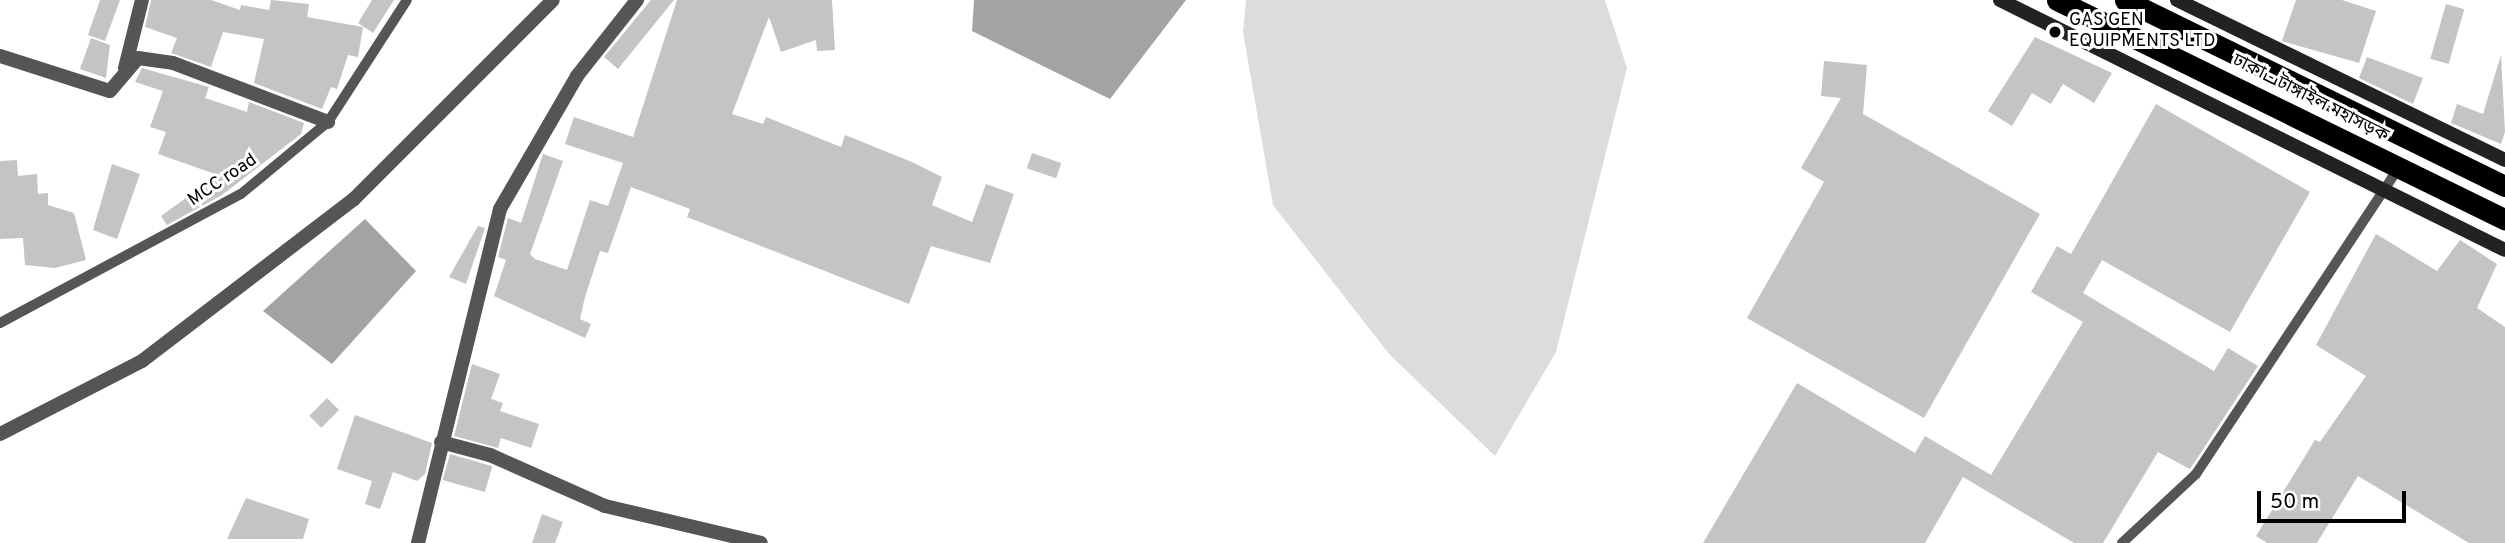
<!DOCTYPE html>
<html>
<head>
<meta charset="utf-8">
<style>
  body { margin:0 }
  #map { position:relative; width:2505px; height:543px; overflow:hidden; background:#fff; font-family:Overpass,"Noto Sans Bengali",sans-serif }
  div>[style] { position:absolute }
  .green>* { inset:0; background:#dcdcdc }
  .water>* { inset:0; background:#a3a3a3 }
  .building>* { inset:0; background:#c4c4c4; transform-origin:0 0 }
  .lane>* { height:10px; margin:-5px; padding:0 5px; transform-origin:5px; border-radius:5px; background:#555 }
  .street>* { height:14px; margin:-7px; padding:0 7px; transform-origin:7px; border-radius:7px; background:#555 }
  .secondary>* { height:14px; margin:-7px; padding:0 7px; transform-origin:7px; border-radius:7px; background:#222 }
  .highway>* { height:21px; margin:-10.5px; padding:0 10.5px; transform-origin:10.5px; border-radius:10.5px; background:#000 }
  .dots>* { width:19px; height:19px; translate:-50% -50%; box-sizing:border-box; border:4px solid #fff; border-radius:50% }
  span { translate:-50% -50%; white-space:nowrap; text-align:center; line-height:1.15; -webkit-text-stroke:6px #fff; paint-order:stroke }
  .poi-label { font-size:18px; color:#000 }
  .left { translate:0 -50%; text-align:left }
  .street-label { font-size:18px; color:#000 }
  .scale { position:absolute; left:2257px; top:491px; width:149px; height:32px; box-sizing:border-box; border:4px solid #000; border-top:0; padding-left:9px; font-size:21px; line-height:24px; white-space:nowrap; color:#000; -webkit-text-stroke:5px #fff; paint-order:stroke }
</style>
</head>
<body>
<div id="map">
  <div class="green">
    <i style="clip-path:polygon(1246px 0,1605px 0,1627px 68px,1556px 352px,1495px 456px,1389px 354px,1273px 205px,1243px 32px)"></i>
  </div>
  <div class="water">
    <i style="clip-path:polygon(974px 0,1186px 0,1110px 99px,972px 31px)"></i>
    <i style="clip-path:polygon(365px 219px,416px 271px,332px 364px,263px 311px)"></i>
  </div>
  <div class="building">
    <i style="clip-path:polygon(100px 0,120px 0,105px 41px,88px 35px)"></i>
    <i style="clip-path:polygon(151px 0,211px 0,240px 10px,241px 5px,269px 10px,271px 0,309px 4px,307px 17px,363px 27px,358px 57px,348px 55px,337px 89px,331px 87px,322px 109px,254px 83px,264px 39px,223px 32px,211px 67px,171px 53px,177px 38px,145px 27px)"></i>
    <i style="clip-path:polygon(372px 0,394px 0,373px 33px,358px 23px)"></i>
    <i style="clip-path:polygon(651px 0,674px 0,618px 69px,604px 57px)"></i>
    <i style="clip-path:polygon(677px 0,832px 0,835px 50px,817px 51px,816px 40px,781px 52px,769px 17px,732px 114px,763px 124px,766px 117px,841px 147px,845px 135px,912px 162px,942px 177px,932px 205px,972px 222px,986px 184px,1014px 194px,990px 263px,931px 246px,909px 304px,687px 217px,690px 209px,631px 187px,608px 253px,600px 251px,585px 297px,580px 319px,591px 324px,585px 338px,494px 296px,506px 260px,498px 257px,508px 218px,521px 223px,543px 154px,563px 161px,530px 254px,535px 259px,567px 270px,590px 200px,608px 206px,623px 163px,565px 144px,574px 117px,633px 137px)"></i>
    <i style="clip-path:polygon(2296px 0,2342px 0,2376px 11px,2359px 63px,2282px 41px)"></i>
    <i style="left:2446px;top:4px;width:19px;height:57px;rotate:16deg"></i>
    <i style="clip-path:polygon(2035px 37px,2112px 73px,2094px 103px,2063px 84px,2051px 104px,2032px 93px,2012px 126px,1988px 111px)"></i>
    <i style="clip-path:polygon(91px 38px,110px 45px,106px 78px,80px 69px)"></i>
    <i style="clip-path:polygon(2501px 55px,2505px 132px,2501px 144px,2451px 123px,2457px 104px,2483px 114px)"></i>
    <i style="clip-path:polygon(2367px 57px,2423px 78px,2413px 104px,2359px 78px)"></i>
    <i style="clip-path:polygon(1824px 61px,1867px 65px,1863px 114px,2040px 214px,1924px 418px,1747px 318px,1824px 182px,1801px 168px,1841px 98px,1821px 96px)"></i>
    <i style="clip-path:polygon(142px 68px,209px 87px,205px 98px,247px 112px,249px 102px,304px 123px,301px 134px,222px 195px,167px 225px,161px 216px,218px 175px,158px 154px,166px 132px,150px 127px,163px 91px,135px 82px)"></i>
    <i style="clip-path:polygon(2156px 104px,2310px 192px,2230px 332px,2102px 260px,2083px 293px,2214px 371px,2228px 348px,2258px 366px,2190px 469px,2158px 452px,2103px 543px,2074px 543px,1963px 477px,1925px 543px,1703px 543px,1797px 383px,1915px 453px,1925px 436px,1991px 475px,2083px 322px,2031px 292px,2057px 246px,2071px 254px)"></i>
    <i style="left:1032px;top:153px;width:31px;height:16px;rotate:19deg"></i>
    <i style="clip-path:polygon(17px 160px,18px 176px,37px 174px,38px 194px,48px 193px,48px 205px,74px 213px,86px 260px,55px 268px,25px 265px,23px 238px,0 239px,0 161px)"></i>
    <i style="clip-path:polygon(112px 164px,140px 174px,117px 239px,93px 230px)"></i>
    <i style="clip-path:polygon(478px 226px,485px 228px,466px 284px,449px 277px)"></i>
    <i style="clip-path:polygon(2376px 234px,2437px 271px,2460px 240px,2497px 264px,2477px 308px,2505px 327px,2505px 543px,2469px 543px,2358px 476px,2317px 543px,2267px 543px,2256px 536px,2315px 440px,2320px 442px,2366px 376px,2316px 345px)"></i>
    <i style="clip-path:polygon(472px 364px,500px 374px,491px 399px,503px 403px,500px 411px,539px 424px,531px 448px,501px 438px,498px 448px,454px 436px)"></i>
    <i style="left:327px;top:398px;width:17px;height:25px;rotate:45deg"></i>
    <i style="clip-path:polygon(355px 415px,432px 443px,425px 474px,417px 481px,393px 472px,380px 509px,365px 504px,372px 481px,337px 469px)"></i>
    <i style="left:450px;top:454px;width:44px;height:27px;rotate:16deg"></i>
    <i style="clip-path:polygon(246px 498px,309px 519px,303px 539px,227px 539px)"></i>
    <i style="clip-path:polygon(542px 514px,563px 522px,555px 543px,532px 543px)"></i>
  </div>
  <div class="lane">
    <i style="left:0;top:323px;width:273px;rotate:-28.2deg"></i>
    <i style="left:241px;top:194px;width:113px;rotate:-39.6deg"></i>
    <i style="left:328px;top:122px;width:145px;rotate:-57.1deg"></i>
    <i style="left:2122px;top:543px;width:101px;rotate:-43deg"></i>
    <i style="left:2196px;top:474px;width:366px;rotate:-56.5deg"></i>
  </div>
  <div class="street">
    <i style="left:0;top:56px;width:115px;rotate:17.7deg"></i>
    <i style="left:110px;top:91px;width:43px;rotate:-49.7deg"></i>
    <i style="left:138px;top:58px;width:35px;rotate:8deg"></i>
    <i style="left:173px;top:63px;width:166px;rotate:20.8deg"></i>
    <i style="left:125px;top:68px;width:70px;rotate:-76deg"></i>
    <i style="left:0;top:434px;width:160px;rotate:-27.2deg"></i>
    <i style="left:142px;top:361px;width:267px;rotate:-37.4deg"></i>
    <i style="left:354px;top:199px;width:281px;rotate:-45deg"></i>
    <i style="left:441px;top:442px;width:51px;rotate:14.9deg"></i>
    <i style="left:490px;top:455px;width:126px;rotate:23.9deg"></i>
    <i style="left:605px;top:506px;width:160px;rotate:13.3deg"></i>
    <i style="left:418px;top:543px;width:344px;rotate:-76.2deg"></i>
    <i style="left:500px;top:209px;width:154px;rotate:-59.9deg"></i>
    <i style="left:577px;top:76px;width:97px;rotate:-51.7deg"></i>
  </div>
  <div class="secondary">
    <i style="left:2000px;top:0;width:563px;rotate:26.34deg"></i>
    <i style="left:2177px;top:0;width:365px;rotate:26deg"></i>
  </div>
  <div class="highway">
    <i style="left:2057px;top:0;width:499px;rotate:26.1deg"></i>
    <i style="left:2125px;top:0;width:423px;rotate:26.1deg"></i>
  </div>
  <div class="dots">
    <i style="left:2055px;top:32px;background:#000"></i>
  </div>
  <div class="poi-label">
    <span class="left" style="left:2069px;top:32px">GAS GEN<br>EQUIPMENTS LTD</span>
  </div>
  <div class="street-label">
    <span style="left:2310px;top:99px;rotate:27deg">ঢাকা - টাঙ্গাইল মহাসড়ক</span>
    <span style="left:223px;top:181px;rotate:-34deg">MCC road</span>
  </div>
  <div class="scale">50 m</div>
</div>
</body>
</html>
